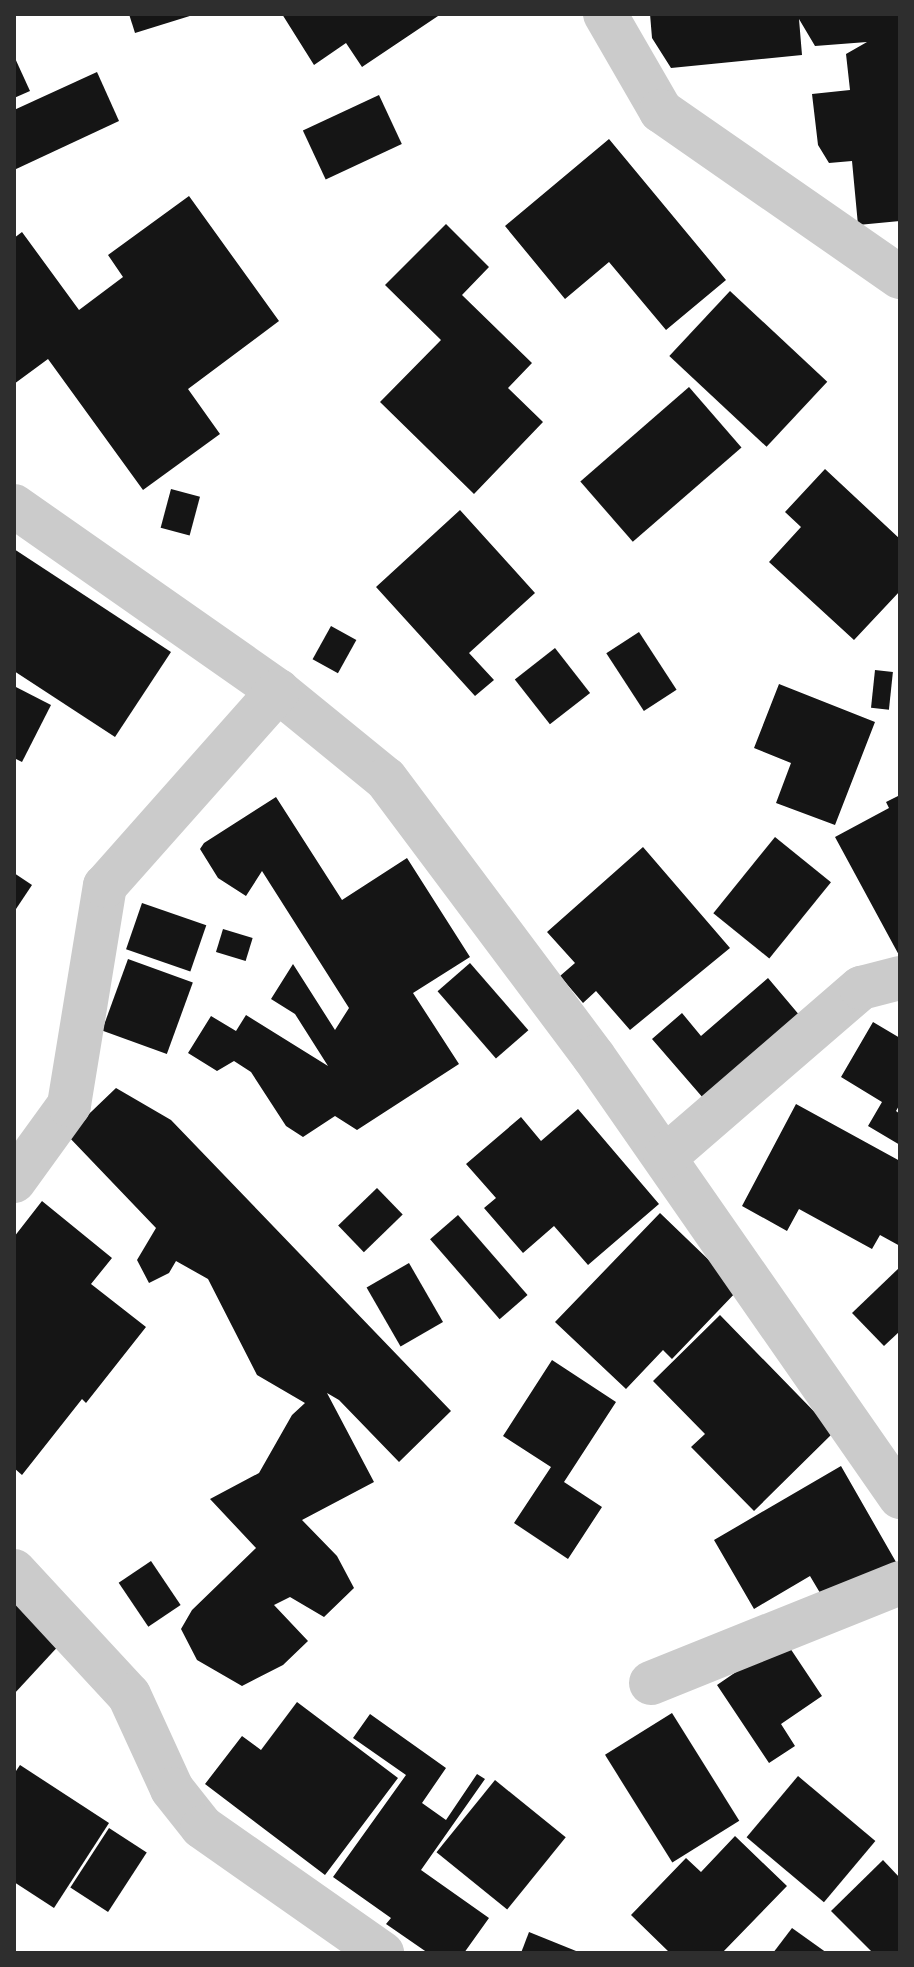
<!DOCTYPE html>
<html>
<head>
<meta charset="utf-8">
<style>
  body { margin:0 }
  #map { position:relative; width:914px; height:1967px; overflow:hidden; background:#fff; font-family:Jost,sans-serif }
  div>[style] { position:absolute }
  .building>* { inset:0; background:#151515; transform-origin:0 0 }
  .minor>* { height:44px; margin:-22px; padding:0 22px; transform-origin:22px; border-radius:22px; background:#cbcbcb }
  span { translate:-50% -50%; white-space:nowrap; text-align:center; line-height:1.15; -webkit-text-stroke:8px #fff; paint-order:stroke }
  .frame { position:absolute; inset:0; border:16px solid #2e2e2e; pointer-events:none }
</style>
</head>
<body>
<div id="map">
  <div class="building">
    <i style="clip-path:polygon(129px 14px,193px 14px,193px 15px,135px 33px)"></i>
    <i style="clip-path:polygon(282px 14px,441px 14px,362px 67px,346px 43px,314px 65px)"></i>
    <i style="clip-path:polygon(650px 14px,900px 14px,900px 221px,858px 225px,852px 161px,829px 163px,818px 145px,812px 94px,850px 90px,846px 54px,867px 42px,815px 46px,799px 19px,802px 55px,671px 68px,652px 38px)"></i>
    <i style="clip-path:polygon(14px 56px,30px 91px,14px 98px)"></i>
    <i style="clip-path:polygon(97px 72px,119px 121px,14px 170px,14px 110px)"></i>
    <i style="left:379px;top:95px;width:54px;height:84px;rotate:65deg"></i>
    <i style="clip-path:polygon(609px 139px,726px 280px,666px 330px,609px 262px,565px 299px,505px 226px)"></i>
    <i style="clip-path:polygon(189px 196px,279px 321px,188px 389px,220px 434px,143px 490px,48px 359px,14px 384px,14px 238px,22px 232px,79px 310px,123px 277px,108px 255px)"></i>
    <i style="clip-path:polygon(446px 224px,489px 267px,462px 295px,532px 363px,508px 388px,543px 422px,474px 494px,380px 402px,441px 340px,385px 285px)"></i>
    <i style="left:730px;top:291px;width:133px;height:89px;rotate:43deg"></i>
    <i style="left:689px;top:387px;width:80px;height:144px;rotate:49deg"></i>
    <i style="clip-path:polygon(825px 469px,900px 539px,900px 591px,854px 640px,769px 562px,801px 527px,785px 512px)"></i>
    <i style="left:171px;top:489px;width:30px;height:40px;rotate:15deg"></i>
    <i style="clip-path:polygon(460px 510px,535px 593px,469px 653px,494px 680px,475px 696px,376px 587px)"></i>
    <i style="clip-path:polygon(14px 549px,171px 652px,115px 737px,14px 671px)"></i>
    <i style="left:331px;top:626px;width:29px;height:38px;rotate:29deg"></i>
    <i style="left:639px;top:632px;width:69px;height:39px;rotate:57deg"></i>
    <i style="left:555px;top:648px;width:57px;height:51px;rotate:52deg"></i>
    <i style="left:875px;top:670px;width:18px;height:38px;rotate:6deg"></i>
    <i style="clip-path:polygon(779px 684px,875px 722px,835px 825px,776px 803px,791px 763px,754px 748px)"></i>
    <i style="clip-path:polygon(14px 686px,51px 705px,22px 762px,14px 758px)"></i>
    <i style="clip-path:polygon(900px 795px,900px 957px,835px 837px,889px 808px,886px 802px)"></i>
    <i style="clip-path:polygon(276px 797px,342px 900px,407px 858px,470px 957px,413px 993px,459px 1064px,357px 1130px,335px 1116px,303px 1137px,286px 1126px,251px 1072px,234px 1061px,217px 1071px,188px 1053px,211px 1016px,236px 1031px,246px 1015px,328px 1066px,295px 1014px,271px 999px,293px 964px,335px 1030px,349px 1008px,262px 871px,246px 896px,218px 878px,200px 849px,204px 843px)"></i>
    <i style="left:775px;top:837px;width:72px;height:98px;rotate:39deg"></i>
    <i style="clip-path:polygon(643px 847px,730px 948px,630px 1030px,596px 991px,583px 1003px,560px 976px,575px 963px,547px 932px)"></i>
    <i style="clip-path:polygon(14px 873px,32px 885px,14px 912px)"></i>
    <i style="left:142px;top:903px;width:68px;height:49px;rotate:19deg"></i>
    <i style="left:223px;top:929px;width:31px;height:24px;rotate:17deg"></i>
    <i style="left:128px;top:959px;width:69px;height:76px;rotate:20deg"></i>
    <i style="left:470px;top:963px;width:89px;height:43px;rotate:49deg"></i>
    <i style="clip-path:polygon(768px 978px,806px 1023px,710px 1106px,652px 1039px,682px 1013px,701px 1036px)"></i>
    <i style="clip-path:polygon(873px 1022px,900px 1038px,900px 1104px,896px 1111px,900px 1114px,900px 1145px,868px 1126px,882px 1102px,841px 1077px)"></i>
    <i style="clip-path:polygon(116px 1088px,171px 1120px,451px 1411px,399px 1462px,339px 1400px,327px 1393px,374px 1482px,302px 1520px,337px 1556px,354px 1588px,324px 1617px,290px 1597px,274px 1605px,308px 1641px,283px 1665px,242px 1686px,197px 1660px,181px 1629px,192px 1610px,256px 1548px,210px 1499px,259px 1473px,292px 1415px,305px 1403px,257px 1375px,208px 1279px,176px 1261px,169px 1273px,149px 1283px,137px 1260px,156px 1228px,67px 1135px)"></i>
    <i style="clip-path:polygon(796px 1104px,900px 1161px,900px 1246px,880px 1235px,872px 1249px,799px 1209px,787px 1231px,742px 1206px)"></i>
    <i style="clip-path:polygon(578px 1109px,659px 1204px,588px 1265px,554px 1226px,523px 1253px,484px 1208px,496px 1198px,466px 1164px,521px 1117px,541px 1141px)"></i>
    <i style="left:377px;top:1188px;width:37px;height:54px;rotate:46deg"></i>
    <i style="clip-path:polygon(42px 1201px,112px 1258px,91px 1284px,146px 1327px,86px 1403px,82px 1399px,22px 1475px,14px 1468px,14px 1237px)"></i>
    <i style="clip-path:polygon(660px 1213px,739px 1289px,672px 1359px,663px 1350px,626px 1389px,555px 1322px)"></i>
    <i style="left:458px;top:1215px;width:106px;height:37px;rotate:49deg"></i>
    <i style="left:409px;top:1263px;width:68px;height:49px;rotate:60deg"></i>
    <i style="clip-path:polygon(900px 1267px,900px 1331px,884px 1346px,852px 1313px)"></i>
    <i style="clip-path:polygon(720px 1315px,834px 1432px,754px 1511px,691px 1447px,705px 1434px,653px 1381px)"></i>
    <i style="clip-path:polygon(552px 1360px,616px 1402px,564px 1482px,602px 1507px,568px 1559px,514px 1523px,551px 1467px,503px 1436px)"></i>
    <i style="clip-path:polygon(841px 1466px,896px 1562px,826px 1603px,810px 1576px,754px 1609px,714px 1540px)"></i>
    <i style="left:151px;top:1561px;width:53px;height:39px;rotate:56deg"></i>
    <i style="clip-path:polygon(14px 1596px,63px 1641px,14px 1694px)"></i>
    <i style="clip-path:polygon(784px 1639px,822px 1696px,781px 1724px,795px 1746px,769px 1763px,717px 1685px)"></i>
    <i style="clip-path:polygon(297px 1702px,398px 1778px,325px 1875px,205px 1784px,242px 1736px,261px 1750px)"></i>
    <i style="left:672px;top:1713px;width:127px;height:79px;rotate:58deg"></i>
    <i style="clip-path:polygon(370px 1714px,446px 1768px,422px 1803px,446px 1820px,477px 1774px,485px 1779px,421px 1870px,489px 1918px,464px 1953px,428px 1953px,386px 1924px,391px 1918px,333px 1877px,406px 1775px,353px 1738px)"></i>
    <i style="clip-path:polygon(20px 1765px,109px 1823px,54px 1908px,14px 1882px,14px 1774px)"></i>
    <i style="left:798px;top:1776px;width:101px;height:80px;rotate:40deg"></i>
    <i style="left:495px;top:1780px;width:91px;height:93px;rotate:39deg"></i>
    <i style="left:109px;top:1828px;width:45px;height:71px;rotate:33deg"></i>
    <i style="clip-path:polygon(735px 1836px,787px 1886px,722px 1953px,670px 1953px,631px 1915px,686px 1858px,701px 1872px)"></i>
    <i style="clip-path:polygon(883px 1860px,900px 1878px,900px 1953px,873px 1953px,831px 1911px)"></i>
    <i style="clip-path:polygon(792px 1928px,827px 1953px,773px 1953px)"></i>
    <i style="clip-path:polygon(529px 1932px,581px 1953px,521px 1953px)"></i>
  </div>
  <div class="minor">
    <i style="left:605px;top:14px;width:112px;rotate:60deg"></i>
    <i style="left:661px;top:111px;width:291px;rotate:34.8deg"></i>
    <i style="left:14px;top:506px;width:322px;rotate:35deg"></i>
    <i style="left:278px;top:691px;width:139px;rotate:39.2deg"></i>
    <i style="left:386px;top:779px;width:347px;rotate:53.2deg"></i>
    <i style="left:594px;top:1057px;width:536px;rotate:55.18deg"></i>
    <i style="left:665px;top:1157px;width:259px;rotate:-40.8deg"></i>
    <i style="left:861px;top:988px;width:40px;rotate:-14.4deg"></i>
    <i style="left:14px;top:1181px;width:94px;rotate:-54.1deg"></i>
    <i style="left:69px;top:1105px;width:222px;rotate:-80.7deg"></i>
    <i style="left:105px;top:886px;width:261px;rotate:-48.4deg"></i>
    <i style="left:14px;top:1571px;width:169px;rotate:47.2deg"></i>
    <i style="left:129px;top:1695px;width:103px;rotate:65.4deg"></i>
    <i style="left:172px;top:1789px;width:48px;rotate:51.7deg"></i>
    <i style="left:202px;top:1827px;width:220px;rotate:35deg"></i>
    <i style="left:651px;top:1683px;width:268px;rotate:-21.9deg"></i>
  </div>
  <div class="frame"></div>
</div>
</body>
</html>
